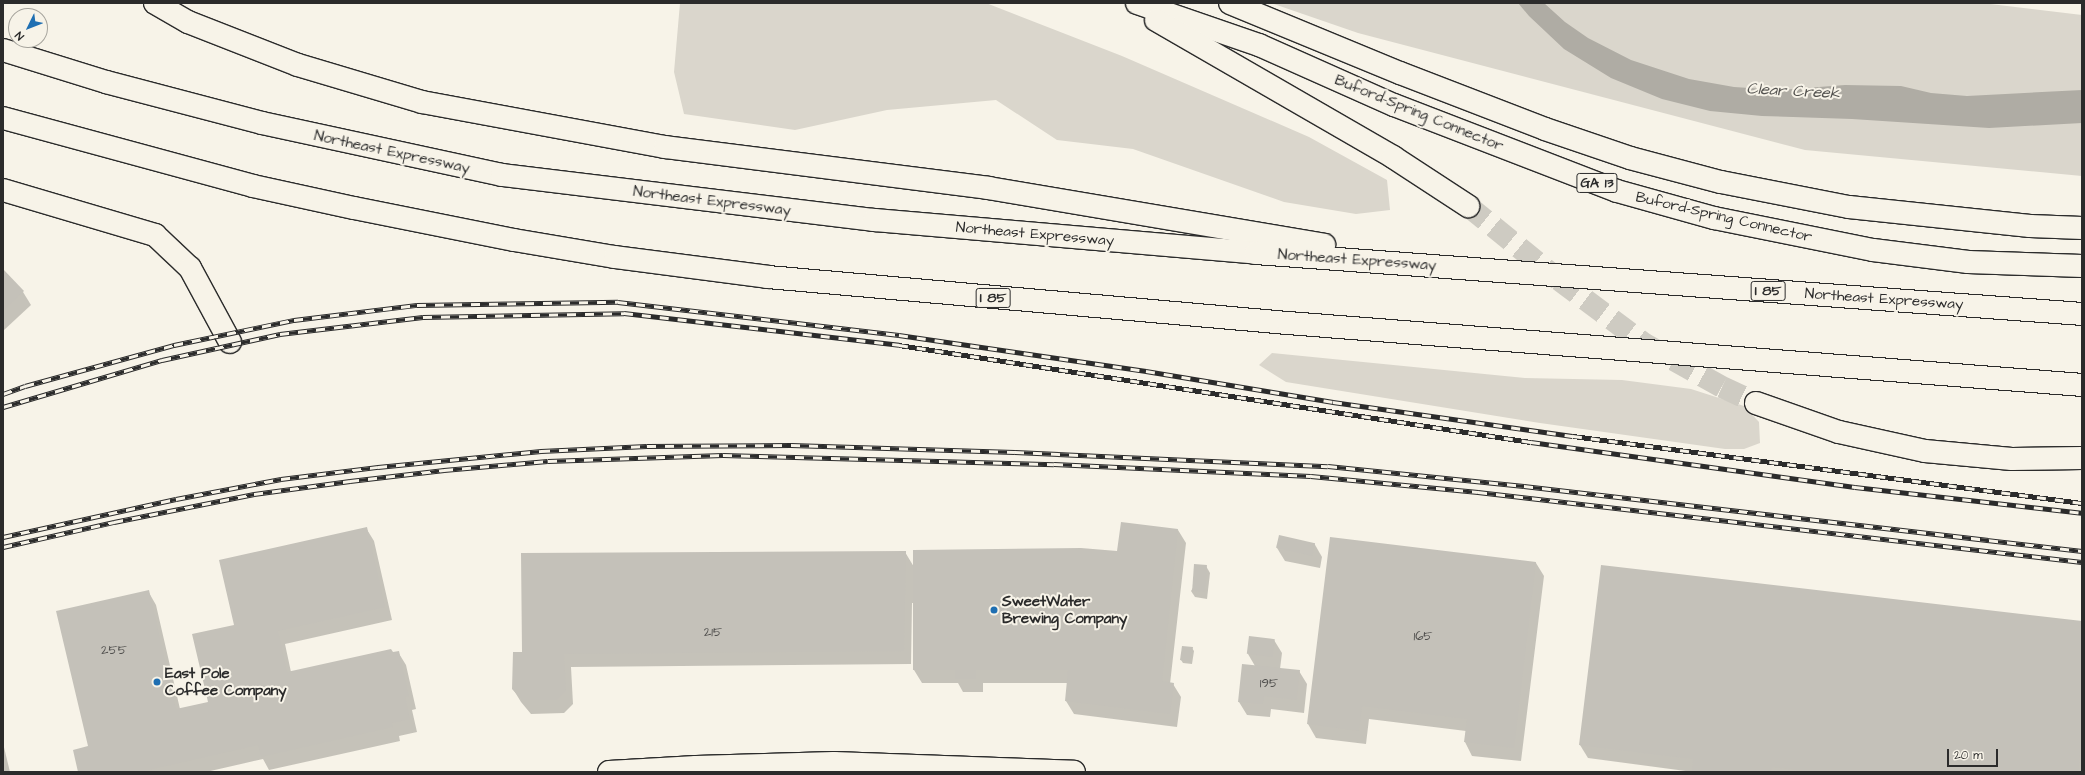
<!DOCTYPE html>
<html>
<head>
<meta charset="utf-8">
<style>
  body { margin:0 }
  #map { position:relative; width:2085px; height:775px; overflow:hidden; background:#f7f3e8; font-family:"Architects Daughter",sans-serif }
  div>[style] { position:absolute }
  .green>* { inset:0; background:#dad6cc }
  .water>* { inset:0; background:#afaca4 }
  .shadow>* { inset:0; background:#0003 }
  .building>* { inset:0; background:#c4c1b9; transform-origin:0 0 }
  .highway-tunnel>* { height:22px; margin-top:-11px; transform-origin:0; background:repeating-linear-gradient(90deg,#cecbc2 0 22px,transparent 0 33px) }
  .roads { filter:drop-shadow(1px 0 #2b2b2b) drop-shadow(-1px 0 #2b2b2b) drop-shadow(0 1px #2b2b2b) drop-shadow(0 -1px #2b2b2b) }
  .minor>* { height:22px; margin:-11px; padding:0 11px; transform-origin:11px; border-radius:11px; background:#f7f3e8 }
  .highway>* { height:22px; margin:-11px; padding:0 11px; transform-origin:11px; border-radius:11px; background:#f7f3e8 }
  .rail>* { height:4.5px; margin-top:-2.25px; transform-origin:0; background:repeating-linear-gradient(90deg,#f7f3e8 0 9px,#2b2b2b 0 18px); box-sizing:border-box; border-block:1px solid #2b2b2b }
  .dots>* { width:11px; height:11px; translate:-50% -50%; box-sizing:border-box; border:2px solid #f7f3e8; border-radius:50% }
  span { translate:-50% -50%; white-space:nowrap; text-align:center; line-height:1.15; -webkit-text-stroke:4px #f7f3e8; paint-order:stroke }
  .number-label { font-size:13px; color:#51504e }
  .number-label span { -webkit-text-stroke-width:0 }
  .shield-label span { padding:1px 3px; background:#f7f3e8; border:1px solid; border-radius:3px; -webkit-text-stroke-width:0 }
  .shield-label { font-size:14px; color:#2b2b2b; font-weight:700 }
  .street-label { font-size:15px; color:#2b2b2b }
  .poi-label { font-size:15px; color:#2b2b2b; font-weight:700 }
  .left { translate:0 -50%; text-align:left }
  .water-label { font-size:16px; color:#53524f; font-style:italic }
  .frame { position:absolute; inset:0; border:4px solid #2b2b2b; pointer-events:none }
  .north { position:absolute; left:8px; top:8px; width:40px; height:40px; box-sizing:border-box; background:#f7f3e8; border:1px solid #a5a39c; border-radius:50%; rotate:227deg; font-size:11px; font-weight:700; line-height:16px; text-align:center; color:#2b2b2b }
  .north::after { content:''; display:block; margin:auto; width:14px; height:18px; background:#1f6fb2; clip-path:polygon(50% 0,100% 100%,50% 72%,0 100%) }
  .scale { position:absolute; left:1947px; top:749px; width:51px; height:18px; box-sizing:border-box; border:2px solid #2b2b2b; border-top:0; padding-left:5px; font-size:12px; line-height:14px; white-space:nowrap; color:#2b2b2b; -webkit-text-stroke:3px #f7f3e8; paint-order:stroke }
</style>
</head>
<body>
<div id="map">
  <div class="green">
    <i style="clip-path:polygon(680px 3px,986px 3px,1122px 56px,1309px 137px,1387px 180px,1390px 210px,1356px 214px,1284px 202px,1133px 149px,1057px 140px,996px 100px,887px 110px,795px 130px,684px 114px,674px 72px)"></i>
    <i style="clip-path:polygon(1271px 3px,1982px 3px,2082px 15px,2082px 176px,1805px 150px,1358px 33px)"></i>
    <i style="clip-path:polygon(1272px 353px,1525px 378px,1622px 380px,1691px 389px,1744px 406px,1759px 422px,1760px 443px,1744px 449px,1725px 449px,1540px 423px,1286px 382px,1259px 365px)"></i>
  </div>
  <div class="water">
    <i style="clip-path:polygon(1518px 3px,1544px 3px,1565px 22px,1588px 38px,1631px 60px,1689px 79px,1734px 87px,1780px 90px,1845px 85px,1901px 86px,1931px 93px,1967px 96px,2082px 90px,2082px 123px,1989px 128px,1852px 119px,1762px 116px,1710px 111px,1662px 99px,1611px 78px,1564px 49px,1529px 16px)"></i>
  </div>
  <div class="shadow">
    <i style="clip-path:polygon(3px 271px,23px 292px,31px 305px,3px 331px)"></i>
    <i style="clip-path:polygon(366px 528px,374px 541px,392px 620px,285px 644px,291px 672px,398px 652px,406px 665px,416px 709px,412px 710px,417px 732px,399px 736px,400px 741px,269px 770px,263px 759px,206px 772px,79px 772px,148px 591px,156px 605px,180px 709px,209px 703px,235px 626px)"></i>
    <i style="clip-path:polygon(1178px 530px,1186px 543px,1170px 684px,1173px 684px,1181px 697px,1177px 727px,1074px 714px,1066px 701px,1068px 683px,983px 683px,983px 692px,963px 692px,958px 683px,922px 683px,914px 670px,914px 603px,912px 603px,911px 664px,571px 667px,573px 704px,564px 713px,531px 714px,521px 702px,513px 689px,523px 653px,905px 552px,914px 567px,1118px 552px)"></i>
    <i style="clip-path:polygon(1331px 538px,1536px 563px,1544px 576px,1521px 761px,1472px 756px,1465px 742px,1466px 731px,1369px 719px,1366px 744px,1316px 738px,1308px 724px)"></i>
    <i style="clip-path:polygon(1314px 543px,1322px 557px,1320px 568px,1285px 561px,1277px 548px)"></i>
    <i style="clip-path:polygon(1206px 566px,1210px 573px,1207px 599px,1195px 597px,1191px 591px)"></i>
    <i style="clip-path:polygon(2082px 622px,2082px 772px,1693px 772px,1588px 758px,1580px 745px)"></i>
    <i style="clip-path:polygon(1274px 640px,1282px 653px,1280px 669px,1299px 671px,1307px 684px,1304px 713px,1271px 709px,1270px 717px,1247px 715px,1239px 702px,1255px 666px,1248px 654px)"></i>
    <i style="clip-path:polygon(1192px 648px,1194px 651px,1192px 664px,1183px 663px,1181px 660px)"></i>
    <i style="clip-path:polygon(3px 743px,10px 772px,3px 772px)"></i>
  </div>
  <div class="building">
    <i style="clip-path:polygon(3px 269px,24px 291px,3px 311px)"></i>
    <i style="clip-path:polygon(1121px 522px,1178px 529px,1162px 681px,1174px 683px,1170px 714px,1065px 701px,1068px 670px,976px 670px,976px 679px,955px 679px,955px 670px,913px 670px,913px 550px,1081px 548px,1117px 551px)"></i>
    <i style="clip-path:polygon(367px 527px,385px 607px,278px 631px,287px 672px,391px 649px,393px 652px,399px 651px,409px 696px,405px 697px,410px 719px,392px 723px,393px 727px,261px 757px,258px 745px,140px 772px,78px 772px,73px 750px,88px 746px,56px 611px,149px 590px,176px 709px,208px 702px,192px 634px,234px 625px,219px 560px)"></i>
    <i style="left:1279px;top:535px;width:37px;height:13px;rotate:13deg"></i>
    <i style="clip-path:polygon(1330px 537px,1536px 562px,1514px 748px,1464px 742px,1467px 719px,1362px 706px,1359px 731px,1307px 724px)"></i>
    <i style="clip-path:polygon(906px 551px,904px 651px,564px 654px,566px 691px,557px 700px,522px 700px,512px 689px,513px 652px,522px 652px,521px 553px)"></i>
    <i style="left:1194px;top:564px;width:13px;height:27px;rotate:4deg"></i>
    <i style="clip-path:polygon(1601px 565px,2082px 621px,2082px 738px,2078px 772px,1812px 772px,1772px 767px,1771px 772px,1692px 772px,1693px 759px,1579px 745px)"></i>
    <i style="left:1249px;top:636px;width:26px;height:18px;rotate:7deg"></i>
    <i style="clip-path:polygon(1182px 646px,1193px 647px,1190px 662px,1180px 660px)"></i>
    <i style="clip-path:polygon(1242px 664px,1300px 670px,1297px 700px,1264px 696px,1263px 704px,1238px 702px)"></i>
  </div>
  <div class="highway-tunnel">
    <i style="left:1468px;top:206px;width:117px;rotate:39.1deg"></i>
    <i style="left:1559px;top:280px;width:107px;rotate:36.7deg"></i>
    <i style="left:1645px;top:344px;width:88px;rotate:29.2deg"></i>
    <i style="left:1722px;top:387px;width:38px;rotate:25deg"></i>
  </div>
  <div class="roads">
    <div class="minor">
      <i style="left:3px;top:190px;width:159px;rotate:16.5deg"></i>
      <i style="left:155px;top:235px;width:48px;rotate:43.3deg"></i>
      <i style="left:190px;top:268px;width:84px;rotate:61.6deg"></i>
      <i style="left:609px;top:772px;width:87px;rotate:-3.3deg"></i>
      <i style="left:696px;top:767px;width:138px;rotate:-1.7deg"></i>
      <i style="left:834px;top:763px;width:240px;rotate:2.1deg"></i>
    </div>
    <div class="highway">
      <i style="left:155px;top:3px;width:38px;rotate:30deg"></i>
      <i style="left:188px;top:22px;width:118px;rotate:21.4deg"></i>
      <i style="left:298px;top:65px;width:129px;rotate:16.6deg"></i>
      <i style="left:422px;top:102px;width:247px;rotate:10.5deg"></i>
      <i style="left:665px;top:147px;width:326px;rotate:7.2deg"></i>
      <i style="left:988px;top:188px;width:341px;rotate:9.6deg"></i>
      <i style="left:1137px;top:3px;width:129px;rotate:19deg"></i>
      <i style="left:1259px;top:45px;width:148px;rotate:24deg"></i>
      <i style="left:1394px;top:105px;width:239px;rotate:21.1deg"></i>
      <i style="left:1617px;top:191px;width:101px;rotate:15.6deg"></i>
      <i style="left:1714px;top:218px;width:162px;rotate:11.4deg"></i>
      <i style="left:1873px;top:250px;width:96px;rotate:7.2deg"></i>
      <i style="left:1968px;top:262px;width:114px;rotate:2deg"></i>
      <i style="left:1230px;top:3px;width:184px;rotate:22.4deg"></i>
      <i style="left:1400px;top:73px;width:155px;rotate:21.1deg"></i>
      <i style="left:1545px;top:129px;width:90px;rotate:18.8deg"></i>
      <i style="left:1630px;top:158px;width:94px;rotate:14.8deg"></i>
      <i style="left:1721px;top:182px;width:130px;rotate:11.1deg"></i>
      <i style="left:1849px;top:207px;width:182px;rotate:6deg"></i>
      <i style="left:2030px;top:226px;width:52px;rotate:2.2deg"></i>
      <i style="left:1156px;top:20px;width:274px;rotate:30deg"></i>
      <i style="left:1393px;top:157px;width:90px;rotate:33.2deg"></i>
      <i style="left:3px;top:50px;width:108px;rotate:17.3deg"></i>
      <i style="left:106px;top:82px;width:161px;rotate:14.7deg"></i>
      <i style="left:262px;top:123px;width:246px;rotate:12.2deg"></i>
      <i style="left:502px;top:175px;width:375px;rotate:6.9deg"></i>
      <i style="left:874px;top:220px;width:383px;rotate:4.9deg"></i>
      <i style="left:1256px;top:253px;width:828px;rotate:4.22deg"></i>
      <i style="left:3px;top:118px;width:259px;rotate:15.2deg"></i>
      <i style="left:253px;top:186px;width:103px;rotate:12.3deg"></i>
      <i style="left:354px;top:208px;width:163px;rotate:11.3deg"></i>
      <i style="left:514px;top:240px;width:102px;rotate:9.6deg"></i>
      <i style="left:615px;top:257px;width:154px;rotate:7.4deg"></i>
      <i style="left:768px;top:277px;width:522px;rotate:5.06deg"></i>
      <i style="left:1288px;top:323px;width:796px;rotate:4.46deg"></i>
      <i style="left:1756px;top:403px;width:88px;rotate:19.3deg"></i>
      <i style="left:1839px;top:432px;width:88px;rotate:12.5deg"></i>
      <i style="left:1925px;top:451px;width:87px;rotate:5.3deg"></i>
      <i style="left:2012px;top:459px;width:70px;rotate:-0.8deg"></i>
    </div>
  </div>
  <div class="rail">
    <i style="left:3px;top:394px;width:23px;rotate:-20deg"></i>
    <i style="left:25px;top:386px;width:155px;rotate:-15.4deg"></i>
    <i style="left:174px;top:345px;width:123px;rotate:-11.8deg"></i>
    <i style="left:294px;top:320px;width:124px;rotate:-7deg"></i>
    <i style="left:417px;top:305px;width:201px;rotate:-0.9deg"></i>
    <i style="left:618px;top:302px;width:283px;rotate:6.7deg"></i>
    <i style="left:899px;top:335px;width:250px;rotate:8.3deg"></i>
    <i style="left:1146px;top:371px;width:190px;rotate:9.4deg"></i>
    <i style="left:1333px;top:402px;width:242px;rotate:8.1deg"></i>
    <i style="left:1573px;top:436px;width:513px;rotate:7.5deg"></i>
    <i style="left:3px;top:407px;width:166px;rotate:-16.5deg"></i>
    <i style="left:162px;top:360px;width:121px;rotate:-12.4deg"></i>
    <i style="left:280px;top:334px;width:144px;rotate:-6.8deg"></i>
    <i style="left:423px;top:317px;width:201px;rotate:-1.1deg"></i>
    <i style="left:624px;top:313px;width:277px;rotate:6.6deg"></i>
    <i style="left:899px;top:345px;width:639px;rotate:8.73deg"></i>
    <i style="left:1531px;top:442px;width:327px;rotate:7.9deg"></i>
    <i style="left:1855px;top:487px;width:228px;rotate:6.5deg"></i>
    <i style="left:3px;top:537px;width:177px;rotate:-12.4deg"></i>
    <i style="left:176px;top:499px;width:107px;rotate:-10.8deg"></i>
    <i style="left:281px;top:479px;width:98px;rotate:-7.1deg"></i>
    <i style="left:378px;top:467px;width:164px;rotate:-5.6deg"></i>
    <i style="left:541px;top:451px;width:106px;rotate:-2.7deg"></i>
    <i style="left:647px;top:446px;width:144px;rotate:-0.4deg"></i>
    <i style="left:791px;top:445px;width:224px;rotate:1.8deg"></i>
    <i style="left:1015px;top:452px;width:313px;rotate:2.6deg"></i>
    <i style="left:1328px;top:466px;width:197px;rotate:5.8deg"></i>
    <i style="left:1524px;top:486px;width:562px;rotate:6.64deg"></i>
    <i style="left:3px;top:547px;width:114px;rotate:-12.7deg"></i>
    <i style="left:114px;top:522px;width:143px;rotate:-11.3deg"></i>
    <i style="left:254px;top:494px;width:97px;rotate:-7.7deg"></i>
    <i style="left:350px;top:481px;width:95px;rotate:-6.7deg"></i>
    <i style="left:444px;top:470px;width:104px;rotate:-4.9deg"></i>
    <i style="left:548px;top:461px;width:175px;rotate:-2deg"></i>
    <i style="left:723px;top:455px;width:331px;rotate:1.6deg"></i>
    <i style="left:1054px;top:464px;width:257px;rotate:2.7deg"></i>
    <i style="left:1311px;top:476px;width:168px;rotate:5.5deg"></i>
    <i style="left:1478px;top:492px;width:608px;rotate:6.61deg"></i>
  </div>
  <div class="dots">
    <i style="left:994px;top:610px;background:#1f6fb2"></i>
    <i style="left:157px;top:682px;background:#1f6fb2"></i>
  </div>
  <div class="number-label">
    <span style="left:713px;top:632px">215</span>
    <span style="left:1423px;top:636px">165</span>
    <span style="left:114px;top:650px">255</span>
    <span style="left:1269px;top:683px">195</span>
  </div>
  <div class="shield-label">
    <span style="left:1597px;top:183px">GA 13</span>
    <span style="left:1768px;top:291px">I 85</span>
    <span style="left:993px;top:298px">I 85</span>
  </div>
  <div class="street-label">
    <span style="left:1419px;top:113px;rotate:22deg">Buford-Spring Connector</span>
    <span style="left:392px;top:152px;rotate:12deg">Northeast Expressway</span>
    <span style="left:712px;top:201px;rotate:7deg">Northeast Expressway</span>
    <span style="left:1724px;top:217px;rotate:13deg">Buford-Spring Connector</span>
    <span style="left:1035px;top:234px;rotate:5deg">Northeast Expressway</span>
    <span style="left:1357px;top:260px;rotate:4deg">Northeast Expressway</span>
    <span style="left:1884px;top:299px;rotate:4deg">Northeast Expressway</span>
  </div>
  <div class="poi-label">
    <span class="left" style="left:1002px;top:610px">SweetWater<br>Brewing Company</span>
    <span class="left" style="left:165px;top:682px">East Pole<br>Coffee Company</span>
  </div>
  <div class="water-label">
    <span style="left:1793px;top:91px;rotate:3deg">Clear Creek</span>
  </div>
  <div class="frame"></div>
  <div class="north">N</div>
  <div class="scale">20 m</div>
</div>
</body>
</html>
